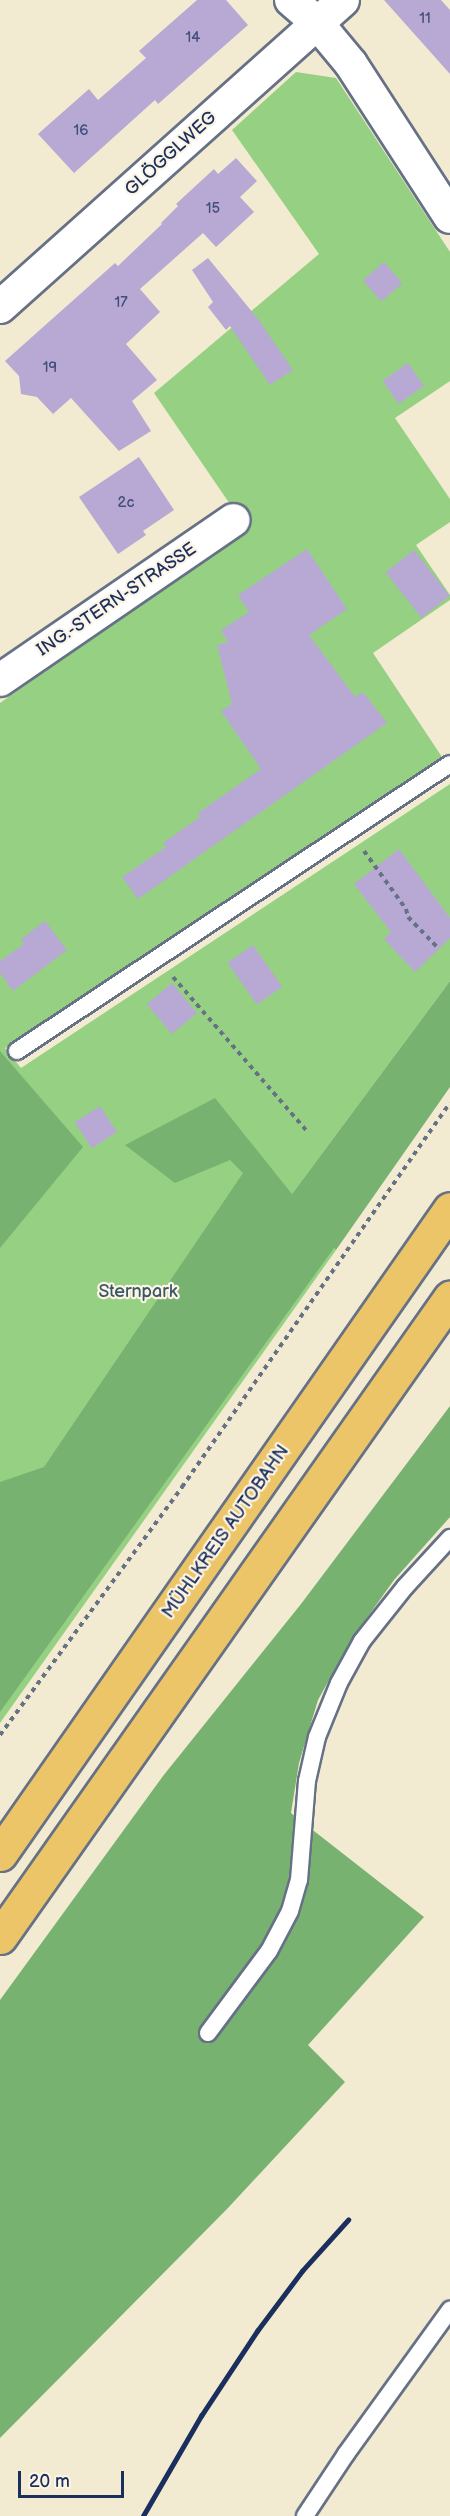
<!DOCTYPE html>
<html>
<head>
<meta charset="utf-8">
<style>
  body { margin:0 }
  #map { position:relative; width:450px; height:2516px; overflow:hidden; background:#f2ebd1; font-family:"Balsamiq Sans",sans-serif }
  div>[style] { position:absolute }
  .green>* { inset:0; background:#96d083 }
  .forest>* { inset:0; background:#78b271 }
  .building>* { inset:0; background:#b7a9d3; transform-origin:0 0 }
  .path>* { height:4px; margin-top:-2px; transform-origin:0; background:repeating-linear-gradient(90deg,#667186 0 4.5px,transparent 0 9px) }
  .roads { filter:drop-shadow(2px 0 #667186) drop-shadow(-2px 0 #667186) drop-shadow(0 2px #667186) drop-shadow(0 -2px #667186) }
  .lane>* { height:16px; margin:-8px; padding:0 8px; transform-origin:8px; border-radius:8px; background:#fff }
  .street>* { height:32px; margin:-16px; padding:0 16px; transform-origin:16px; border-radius:16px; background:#fff }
  .highway>* { height:33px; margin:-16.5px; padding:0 16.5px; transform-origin:16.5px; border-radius:16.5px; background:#edc569 }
  .rail>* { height:4.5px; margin:-2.25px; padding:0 2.25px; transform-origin:2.25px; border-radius:2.25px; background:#1b2f5e }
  span { translate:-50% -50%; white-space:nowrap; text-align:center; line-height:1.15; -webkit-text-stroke:4.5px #fcf5e5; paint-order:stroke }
  .number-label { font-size:15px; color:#424e7b }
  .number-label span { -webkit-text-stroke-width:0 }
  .street-label { font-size:18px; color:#1b2f5e }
  .park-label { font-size:18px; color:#3a5767 }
  .scale { position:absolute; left:18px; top:2471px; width:106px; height:27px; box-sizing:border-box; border:3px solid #1b2f5e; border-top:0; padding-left:8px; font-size:18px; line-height:21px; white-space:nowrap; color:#1b2f5e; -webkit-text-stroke:4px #fcf5e5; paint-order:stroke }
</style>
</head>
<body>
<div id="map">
  <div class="green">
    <i style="clip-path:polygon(296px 72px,336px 78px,450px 252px,450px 381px,395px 418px,450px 499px,450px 522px,416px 545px,450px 595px,450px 600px,373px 653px,442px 757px,5px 1048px,21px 1068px,450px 784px,450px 981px,292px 1194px,336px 1250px,0 1723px,0 703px,247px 529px,154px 393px,319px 254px,232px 130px)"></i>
  </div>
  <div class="forest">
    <i style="clip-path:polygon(450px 981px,450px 1087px,336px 1250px,334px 1248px,0 1712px,0 1482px,44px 1467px,243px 1173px,230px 1160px,175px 1183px,125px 1145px,215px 1098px,292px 1194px)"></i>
    <i style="clip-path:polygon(0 1051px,83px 1147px,0 1248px)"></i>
    <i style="clip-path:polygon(450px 1406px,450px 1517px,394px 1580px,351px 1640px,318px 1700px,299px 1763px,291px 1813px,424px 1917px,308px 2045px,345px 2082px,227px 2209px,0 2438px,0 2000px,163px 1776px,301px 1604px)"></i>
  </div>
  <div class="building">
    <i style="clip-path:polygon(197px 0,226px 0,248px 25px,158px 104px,155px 100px,74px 173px,38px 134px,89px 89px,98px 100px,146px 58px,139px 51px)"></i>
    <i style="clip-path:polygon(384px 0,441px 0,450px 10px,450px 74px)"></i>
    <i style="clip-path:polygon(236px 158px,257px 181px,240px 197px,254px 212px,216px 247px,203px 233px,140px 289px,160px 312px,126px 344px,157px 380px,132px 401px,151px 431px,119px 451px,71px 398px,53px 414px,37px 397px,21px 394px,19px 376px,5px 361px,115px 263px,118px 266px,162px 224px,161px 223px,178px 206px,176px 204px,214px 169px,218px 174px)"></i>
    <i style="clip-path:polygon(208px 258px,258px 319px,293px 370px,270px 385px,230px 326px,226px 330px,208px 307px,213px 302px,192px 270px)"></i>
    <i style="left:384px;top:262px;width:28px;height:28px;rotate:49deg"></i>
    <i style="left:408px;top:363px;width:28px;height:31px;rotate:55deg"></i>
    <i style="clip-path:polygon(139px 457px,174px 510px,143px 531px,146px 535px,118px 554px,79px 497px)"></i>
    <i style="clip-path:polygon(307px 549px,347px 609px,309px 635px,355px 697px,363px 692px,387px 723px,138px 899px,122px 877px,166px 847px,163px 843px,200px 817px,198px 813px,261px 769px,221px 711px,232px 704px,217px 645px,228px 642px,221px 630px,249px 612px,238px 595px)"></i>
    <i style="left:414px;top:550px;width:58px;height:36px;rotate:52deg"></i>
    <i style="clip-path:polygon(399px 849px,450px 918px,450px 938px,415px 972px,384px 939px,391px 932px,354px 884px)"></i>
    <i style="clip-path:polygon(45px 921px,67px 950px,13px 991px,0 973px,0 961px,24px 944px,21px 939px)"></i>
    <i style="left:253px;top:945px;width:51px;height:31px;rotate:55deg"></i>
    <i style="left:172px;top:983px;width:39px;height:33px;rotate:50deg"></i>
    <i style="left:100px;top:1106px;width:31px;height:30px;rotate:57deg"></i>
  </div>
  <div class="path">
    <i style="left:364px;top:851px;width:72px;rotate:54.1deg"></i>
    <i style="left:406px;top:909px;width:8px;rotate:76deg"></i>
    <i style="left:408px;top:917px;width:42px;rotate:46deg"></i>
    <i style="left:173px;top:977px;width:203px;rotate:49deg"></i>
    <i style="left:0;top:1735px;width:308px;rotate:-53.7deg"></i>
    <i style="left:182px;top:1487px;width:468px;rotate:-55.1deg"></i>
  </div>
  <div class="roads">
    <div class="lane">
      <i style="left:17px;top:1051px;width:519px;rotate:-33.54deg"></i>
      <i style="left:208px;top:2033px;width:102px;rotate:-53.4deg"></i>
      <i style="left:269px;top:1951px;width:45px;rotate:-62.3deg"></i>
      <i style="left:290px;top:1911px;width:32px;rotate:-74deg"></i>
      <i style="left:299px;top:1880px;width:99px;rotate:-85.4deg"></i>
      <i style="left:307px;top:1781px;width:45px;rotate:-77.2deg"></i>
      <i style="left:317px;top:1737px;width:58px;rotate:-67.8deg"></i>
      <i style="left:339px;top:1683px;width:48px;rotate:-61.3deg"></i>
      <i style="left:362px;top:1641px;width:69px;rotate:-51.5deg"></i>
      <i style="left:405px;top:1587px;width:67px;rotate:-47.4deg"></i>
      <i style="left:305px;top:2516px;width:74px;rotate:-56.5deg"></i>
      <i style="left:346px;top:2454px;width:178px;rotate:-54.2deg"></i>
    </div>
    <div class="street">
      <i style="left:291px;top:0;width:35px;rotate:41deg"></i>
      <i style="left:317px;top:23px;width:53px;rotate:50.3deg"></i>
      <i style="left:351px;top:64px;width:182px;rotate:57.1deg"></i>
      <i style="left:0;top:307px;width:460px;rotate:-41.8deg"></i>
      <i style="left:0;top:680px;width:283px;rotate:-34.4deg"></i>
    </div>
    <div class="highway">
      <i style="left:0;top:1854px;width:786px;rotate:-55.1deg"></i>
      <i style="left:0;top:1937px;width:782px;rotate:-54.85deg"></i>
    </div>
  </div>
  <div class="rail">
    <i style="left:143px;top:2516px;width:116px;rotate:-59.9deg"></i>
    <i style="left:201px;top:2416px;width:102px;rotate:-56.6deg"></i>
    <i style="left:257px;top:2331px;width:75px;rotate:-53.1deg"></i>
    <i style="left:302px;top:2271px;width:69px;rotate:-48deg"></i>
  </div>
  <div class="number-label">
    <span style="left:425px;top:19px">11</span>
    <span style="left:193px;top:38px">14</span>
    <span style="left:81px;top:131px">16</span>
    <span style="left:213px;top:209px">15</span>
    <span style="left:121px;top:303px">17</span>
    <span style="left:50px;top:368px">19</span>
    <span style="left:126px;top:503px">2c</span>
  </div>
  <div class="street-label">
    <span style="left:171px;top:154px;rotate:-42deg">GLÖGGLWEG</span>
    <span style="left:117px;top:600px;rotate:-34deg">ING.-STERN-STRASSE</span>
    <span style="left:226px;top:1532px;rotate:-55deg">MÜHLKREIS AUTOBAHN</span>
  </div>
  <div class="park-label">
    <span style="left:138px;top:1292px">Sternpark</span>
  </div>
  <div class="scale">20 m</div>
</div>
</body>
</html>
